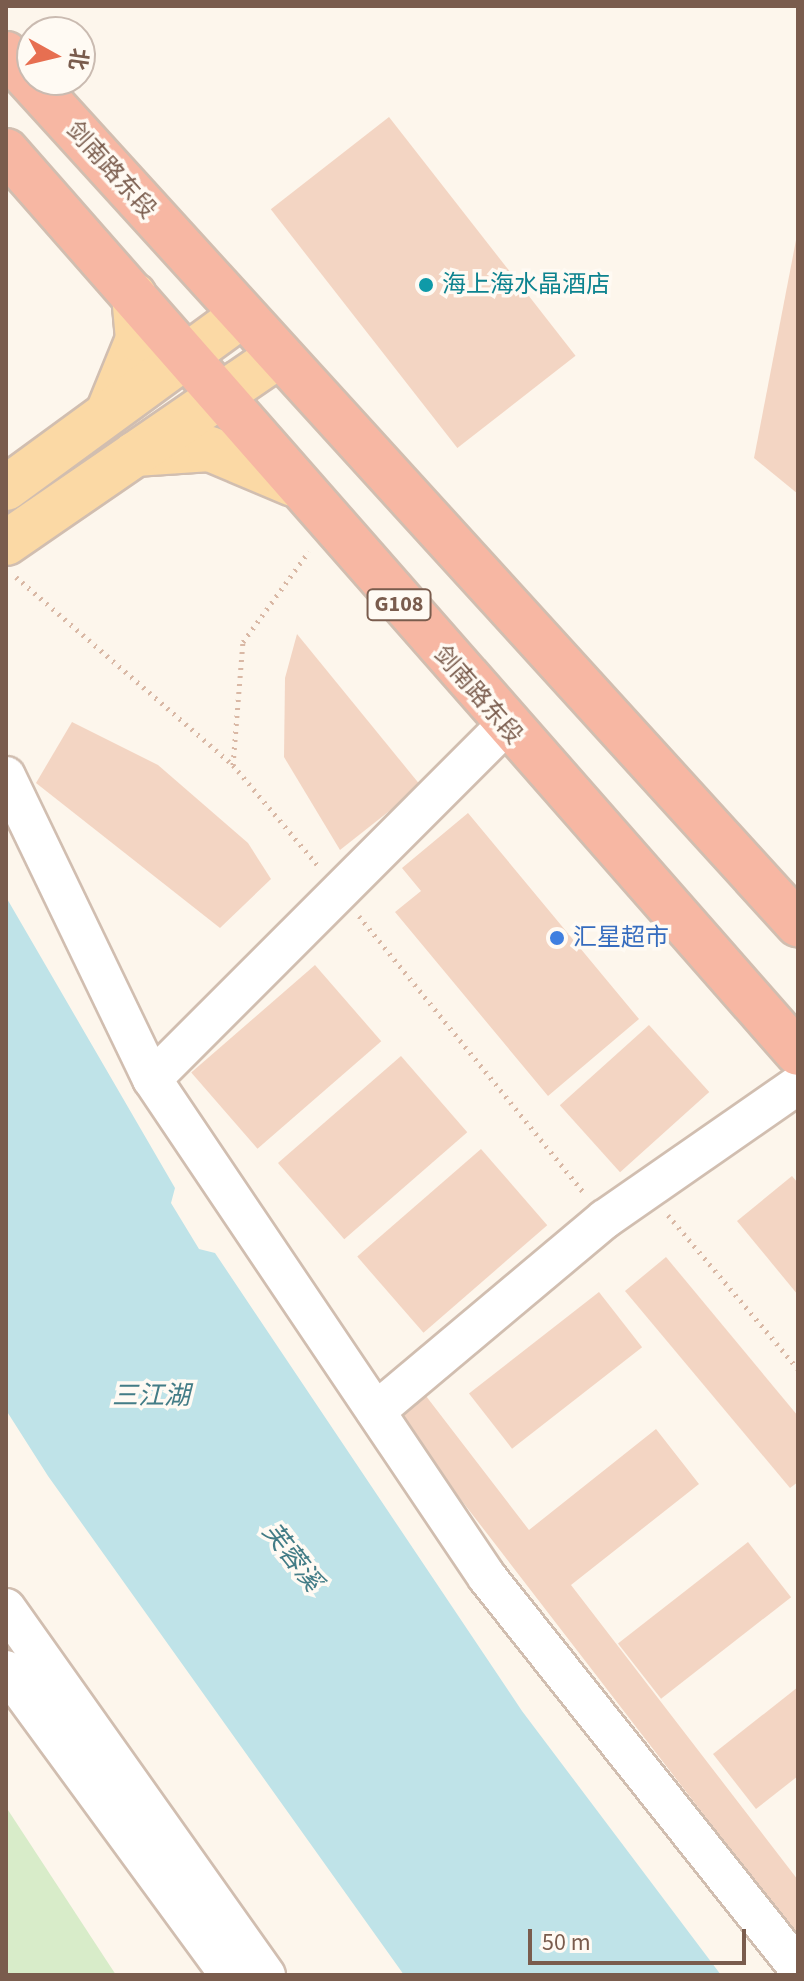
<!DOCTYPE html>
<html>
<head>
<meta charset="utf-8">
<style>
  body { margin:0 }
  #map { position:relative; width:804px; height:1981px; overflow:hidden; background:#fdf6ec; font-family:"Source Sans 3","Noto Sans SC",sans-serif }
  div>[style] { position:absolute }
  .green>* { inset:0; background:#d8ecc9 }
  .water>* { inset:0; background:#bfe3e8 }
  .building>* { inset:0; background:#f3d5c3; transform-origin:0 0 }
  .path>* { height:5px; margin-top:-2.5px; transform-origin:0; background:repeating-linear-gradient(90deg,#d9b8a5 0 2px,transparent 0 8px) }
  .roads { filter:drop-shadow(2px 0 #d1beb0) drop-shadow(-2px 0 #d1beb0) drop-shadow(0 2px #d1beb0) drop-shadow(0 -2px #d1beb0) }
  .minor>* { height:38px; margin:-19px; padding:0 19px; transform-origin:19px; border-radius:19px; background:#fff }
  .major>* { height:44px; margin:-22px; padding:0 22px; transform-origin:22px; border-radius:22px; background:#fbd9a5 }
  .highway>* { height:44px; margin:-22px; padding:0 22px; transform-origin:22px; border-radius:22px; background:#f7b7a3 }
  .dots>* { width:22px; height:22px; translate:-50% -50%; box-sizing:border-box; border:4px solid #fffaf3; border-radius:50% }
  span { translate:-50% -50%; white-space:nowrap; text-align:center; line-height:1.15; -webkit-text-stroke:7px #fffaf3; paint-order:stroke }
  .shield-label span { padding:2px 6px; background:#fffaf3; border:2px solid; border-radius:6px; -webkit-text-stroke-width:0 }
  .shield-label { font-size:22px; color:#7a5c4d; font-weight:700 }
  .street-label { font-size:24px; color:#7a5c4d }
  .culture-label { font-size:24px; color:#0d838f }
  .left { translate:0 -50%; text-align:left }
  .shop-label { font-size:24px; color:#366cbe }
  .water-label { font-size:26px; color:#437c86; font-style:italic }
  .frame { position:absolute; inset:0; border:8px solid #7a5c4d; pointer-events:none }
  .north { position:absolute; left:16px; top:16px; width:80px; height:80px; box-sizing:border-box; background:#fffaf3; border:2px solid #cabbb1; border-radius:50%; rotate:98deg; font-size:22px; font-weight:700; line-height:32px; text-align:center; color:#7a5c4d }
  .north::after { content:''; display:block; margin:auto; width:28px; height:36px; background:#e76f51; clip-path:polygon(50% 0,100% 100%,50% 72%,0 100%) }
  .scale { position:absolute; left:528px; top:1929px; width:218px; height:36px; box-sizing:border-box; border:4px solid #7a5c4d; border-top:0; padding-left:10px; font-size:24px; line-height:28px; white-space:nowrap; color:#7a5c4d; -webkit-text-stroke:6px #fffaf3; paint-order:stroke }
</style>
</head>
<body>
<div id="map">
  <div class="green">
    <i style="clip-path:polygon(6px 1807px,116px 1975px,6px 1975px)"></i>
  </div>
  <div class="water">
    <i style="clip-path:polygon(6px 897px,175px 1188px,171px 1203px,199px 1249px,215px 1253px,522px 1711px,721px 1975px,404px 1975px,48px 1476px,6px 1410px)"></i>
  </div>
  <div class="building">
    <i style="left:389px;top:117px;width:303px;height:150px;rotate:52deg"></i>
    <i style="clip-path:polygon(797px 235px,798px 236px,798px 494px,754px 458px)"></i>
    <i style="clip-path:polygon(297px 634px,421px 786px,340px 850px,284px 757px,285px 678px)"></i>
    <i style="clip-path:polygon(72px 722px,158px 765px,248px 843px,271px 879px,220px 928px,36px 783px)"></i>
    <i style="clip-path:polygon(468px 813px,639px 1019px,548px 1096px,395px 912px,421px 891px,402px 868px)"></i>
    <i style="left:315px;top:965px;width:101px;height:164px;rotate:49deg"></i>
    <i style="left:649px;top:1025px;width:90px;height:120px;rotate:48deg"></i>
    <i style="left:401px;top:1056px;width:101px;height:163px;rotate:49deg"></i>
    <i style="left:481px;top:1149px;width:101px;height:164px;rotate:49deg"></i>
    <i style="clip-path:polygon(792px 1176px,798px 1183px,798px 1295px,737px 1221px)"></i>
    <i style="clip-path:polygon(666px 1257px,798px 1416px,798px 1482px,790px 1488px,625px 1291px)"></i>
    <i style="left:599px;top:1292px;width:70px;height:165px;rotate:52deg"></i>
    <i style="clip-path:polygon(426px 1396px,529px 1530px,656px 1429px,699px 1484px,571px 1585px,798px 1880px,798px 1937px,398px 1418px)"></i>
    <i style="left:748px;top:1542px;width:70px;height:165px;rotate:52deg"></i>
    <i style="clip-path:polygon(798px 1687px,798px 1776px,756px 1809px,713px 1754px)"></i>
  </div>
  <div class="path">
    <i style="left:16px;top:577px;width:287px;rotate:40.9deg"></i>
    <i style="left:233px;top:765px;width:135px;rotate:49.8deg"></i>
    <i style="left:233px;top:765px;width:123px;rotate:-85.4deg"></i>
    <i style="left:243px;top:642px;width:112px;rotate:-54deg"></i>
    <i style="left:359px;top:916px;width:358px;rotate:50.9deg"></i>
    <i style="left:668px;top:1215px;width:202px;rotate:49.8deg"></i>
  </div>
  <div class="roads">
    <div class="minor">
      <i style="left:6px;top:776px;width:336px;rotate:64.3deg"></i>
      <i style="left:152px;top:1079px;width:600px;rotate:56.07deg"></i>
      <i style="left:487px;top:1577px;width:500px;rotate:51.5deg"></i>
      <i style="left:152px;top:1079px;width:499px;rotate:-45deg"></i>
      <i style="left:376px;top:1411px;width:299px;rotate:-40deg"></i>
      <i style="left:605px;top:1219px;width:235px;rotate:-34.8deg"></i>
      <i style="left:6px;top:1608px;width:450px;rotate:54.7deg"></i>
      <i style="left:6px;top:1670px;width:378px;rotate:53.8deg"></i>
    </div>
    <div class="major">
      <i style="left:109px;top:410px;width:77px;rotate:-67.8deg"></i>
      <i style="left:138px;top:339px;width:44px;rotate:-95.2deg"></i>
      <i style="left:135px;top:454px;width:75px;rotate:-3.8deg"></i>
      <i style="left:210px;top:449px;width:90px;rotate:22.9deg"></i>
      <i style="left:6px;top:488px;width:293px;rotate:-36.2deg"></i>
      <i style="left:6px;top:543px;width:330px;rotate:-34.5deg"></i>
    </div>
    <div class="highway">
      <i style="left:6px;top:54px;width:1177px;rotate:47.69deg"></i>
      <i style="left:6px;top:151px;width:1200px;rotate:48.72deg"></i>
    </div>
  </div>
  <div class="dots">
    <i style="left:426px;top:285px;background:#0f9aa8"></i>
    <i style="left:557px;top:938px;background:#3f7fe0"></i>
  </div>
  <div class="shield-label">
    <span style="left:399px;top:605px">G108</span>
  </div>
  <div class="street-label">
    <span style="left:111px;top:170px;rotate:48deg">剑南路东段</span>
    <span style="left:478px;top:695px;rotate:49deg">剑南路东段</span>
  </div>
  <div class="culture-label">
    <span class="left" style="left:442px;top:285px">海上海水晶酒店</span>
  </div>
  <div class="shop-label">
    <span class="left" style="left:573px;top:938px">汇星超市</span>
  </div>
  <div class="water-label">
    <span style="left:151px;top:1396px">三江湖</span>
    <span style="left:292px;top:1557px;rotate:52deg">芙蓉溪</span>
  </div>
  <div class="frame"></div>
  <div class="north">北</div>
  <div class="scale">50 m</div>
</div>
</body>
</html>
